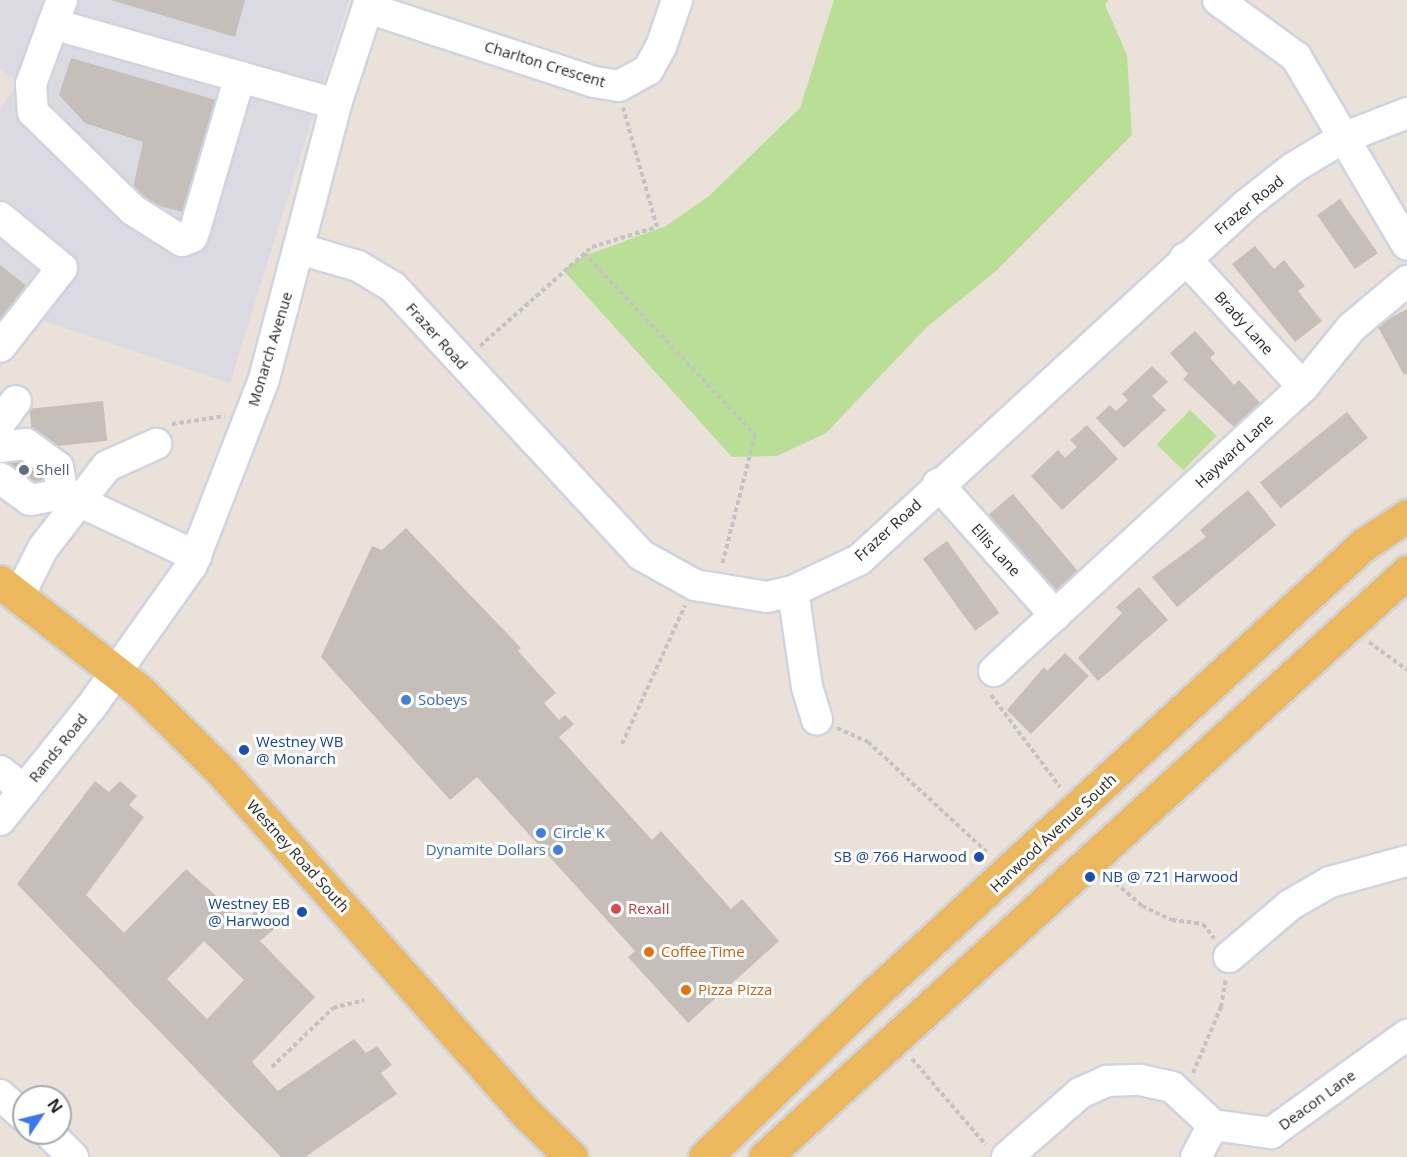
<!DOCTYPE html>
<html>
<head>
<meta charset="utf-8">
<style>
  body { margin:0 }
  #map { position:relative; width:1407px; height:1157px; overflow:hidden; background:#eae1d9; font-family:"Open Sans",sans-serif }
  div>[style] { position:absolute }
  .industrial>* { inset:0; background:#dbdae2 }
  .green>* { inset:0; background:#b9df97; transform-origin:0 0 }
  .building>* { inset:0; background:#c5beb9; transform-origin:0 0 }
  .minor-tunnel>* { height:30px; margin-top:-15px; transform-origin:0; background:repeating-linear-gradient(90deg,#c3bcb6 0 30px,transparent 0 45px) }
  .path>* { height:4px; margin-top:-2px; transform-origin:0; background:repeating-linear-gradient(90deg,#c3c3c3 0 4.5px,transparent 0 7.5px) }
  .roads { filter:drop-shadow(2px 0 #cfd4e0) drop-shadow(-2px 0 #cfd4e0) drop-shadow(0 2px #cfd4e0) drop-shadow(0 -2px #cfd4e0) }
  .minor>* { height:30px; margin:-15px; padding:0 15px; transform-origin:15px; border-radius:15px; background:#fff }
  .major>* { height:33px; margin:-16.5px; padding:0 16.5px; transform-origin:16.5px; border-radius:16.5px; background:#ebb85d }
  .dots>* { width:16px; height:16px; translate:-50% -50%; box-sizing:border-box; border:3px solid #fff; border-radius:50% }
  span { translate:-50% -50%; white-space:nowrap; text-align:center; line-height:1.15; -webkit-text-stroke:6px #fff; paint-order:stroke }
  .street-label { font-size:15px; color:#282828 }
  .service-label { font-size:15px; color:#4e5e75 }
  .left { translate:0 -50%; text-align:left }
  .shop-label { font-size:15px; color:#366cbe }
  .right { translate:-100% -50%; text-align:right }
  .transit-label { font-size:15px; color:#164399 }
  .health-label { font-size:15px; color:#be3a42 }
  .food-label { font-size:15px; color:#c56008 }
  .north { position:absolute; left:12px; top:1085px; width:60px; height:60px; box-sizing:border-box; background:#fff; border:2px solid #a9a9a9; border-radius:50%; rotate:55deg; font-size:16px; font-weight:700; line-height:24px; text-align:center; color:#282828 }
  .north::after { content:''; display:block; margin:auto; width:21px; height:27px; background:#3d76f3; clip-path:polygon(50% 0,100% 100%,50% 72%,0 100%) }
</style>
</head>
<body>
<div id="map">
  <div class="industrial">
    <i style="clip-path:polygon(0 0,349px 0,230px 383px,38px 319px,0 368px,0 108px,19px 83px,0 69px)"></i>
  </div>
  <div class="green">
    <i style="clip-path:polygon(834px 0,1108px 0,1105px 5px,1127px 55px,1132px 135px,997px 270px,927px 327px,826px 433px,777px 456px,732px 457px,563px 270px,584px 256px,666px 226px,709px 196px,800px 108px)"></i>
    <i style="left:1190px;top:410px;width:37px;height:48px;rotate:44deg"></i>
  </div>
  <div class="building">
    <i style="clip-path:polygon(111px 0,245px 0,235px 37px)"></i>
    <i style="clip-path:polygon(71px 58px,216px 100px,186px 213px,149px 203px,133px 188px,143px 142px,85px 123px,59px 95px)"></i>
    <i style="left:1340px;top:199px;width:66px;height:28px;rotate:55deg"></i>
    <i style="clip-path:polygon(1255px 246px,1274px 269px,1284px 260px,1305px 286px,1298px 291px,1322px 321px,1295px 342px,1232px 264px)"></i>
    <i style="clip-path:polygon(0 265px,33px 291px,0 333px)"></i>
    <i style="clip-path:polygon(1407px 309px,1407px 373px,1404px 375px,1377px 325px)"></i>
    <i style="clip-path:polygon(1195px 331px,1215px 353px,1210px 358px,1234px 385px,1239px 380px,1262px 405px,1235px 428px,1183px 379px,1188px 374px,1170px 353px)"></i>
    <i style="clip-path:polygon(1152px 366px,1168px 382px,1152px 396px,1166px 410px,1124px 448px,1096px 418px,1110px 405px,1116px 411px,1128px 400px,1122px 394px)"></i>
    <i style="left:103px;top:401px;width:40px;height:74px;rotate:84deg"></i>
    <i style="left:1347px;top:412px;width:33px;height:112px;rotate:51deg"></i>
    <i style="clip-path:polygon(1087px 425px,1118px 459px,1062px 510px,1031px 476px,1058px 450px,1065px 458px,1077px 447px,1070px 440px)"></i>
    <i style="left:21px;top:446px;width:36px;height:36px;rotate:34deg"></i>
    <i style="clip-path:polygon(1248px 490px,1276px 525px,1177px 607px,1152px 577px,1206px 537px,1200px 530px)"></i>
    <i style="left:1013px;top:494px;width:101px;height:35px;rotate:50deg"></i>
    <i style="clip-path:polygon(406px 528px,521px 648px,518px 651px,556px 693px,544px 703px,559px 720px,565px 715px,574px 724px,559px 737px,652px 840px,661px 831px,731px 909px,742px 899px,779px 941px,688px 1023px,628px 957px,635px 951px,477px 777px,450px 800px,321px 657px,372px 546px,382px 550px)"></i>
    <i style="left:947px;top:541px;width:89px;height:30px;rotate:54deg"></i>
    <i style="clip-path:polygon(1139px 587px,1168px 620px,1098px 681px,1078px 658px,1122px 613px,1116px 607px)"></i>
    <i style="clip-path:polygon(1065px 653px,1089px 676px,1031px 734px,1007px 710px,1044px 667px,1047px 671px)"></i>
    <i style="clip-path:polygon(evenodd,95px 781px,109px 792px,120px 781px,137px 796px,129px 805px,144px 817px,86px 895px,124px 933px,186px 869px,245px 922px,255px 911px,274px 929px,260px 941px,315px 997px,252px 1062px,278px 1091px,354px 1039px,366px 1053px,377px 1046px,392px 1065px,381px 1073px,397px 1094px,305px 1157px,281px 1157px,17px 884px,95px 781px,204px 941px,244px 980px,207px 1019px,167px 979px,204px 941px)"></i>
  </div>
  <div class="minor-tunnel">
    <i style="left:12px;top:459px;width:36px;rotate:34deg"></i>
  </div>
  <div class="path">
    <i style="left:584px;top:253px;width:250px;rotate:46.8deg"></i>
    <i style="left:755px;top:435px;width:134px;rotate:104.2deg"></i>
    <i style="left:480px;top:346px;width:149px;rotate:-41.5deg"></i>
    <i style="left:592px;top:247px;width:68px;rotate:-17.1deg"></i>
    <i style="left:657px;top:227px;width:124px;rotate:-105.9deg"></i>
    <i style="left:172px;top:424px;width:53px;rotate:-8.7deg"></i>
    <i style="left:1369px;top:642px;width:47px;rotate:36.4deg"></i>
    <i style="left:991px;top:695px;width:115px;rotate:53.1deg"></i>
    <i style="left:837px;top:728px;width:34px;rotate:24deg"></i>
    <i style="left:868px;top:742px;width:165px;rotate:42.8deg"></i>
    <i style="left:622px;top:744px;width:152px;rotate:-65.5deg"></i>
    <i style="left:1110px;top:878px;width:43px;rotate:41.2deg"></i>
    <i style="left:1142px;top:906px;width:33px;rotate:25deg"></i>
    <i style="left:1172px;top:920px;width:31px;rotate:7deg"></i>
    <i style="left:1203px;top:924px;width:18px;rotate:52deg"></i>
    <i style="left:912px;top:1059px;width:113px;rotate:49.3deg"></i>
    <i style="left:272px;top:1067px;width:85px;rotate:-44deg"></i>
    <i style="left:333px;top:1008px;width:32px;rotate:-14deg"></i>
    <i style="left:1193px;top:1073px;width:72px;rotate:-67deg"></i>
    <i style="left:1221px;top:1007px;width:28px;rotate:-80deg"></i>
  </div>
  <div class="roads">
    <div class="minor">
      <i style="left:62px;top:0;width:26px;rotate:111deg"></i>
      <i style="left:53px;top:24px;width:294px;rotate:15.8deg"></i>
      <i style="left:1218px;top:0;width:97px;rotate:36.2deg"></i>
      <i style="left:1296px;top:57px;width:218px;rotate:59.4deg"></i>
      <i style="left:368px;top:8px;width:238px;rotate:18.1deg"></i>
      <i style="left:594px;top:82px;width:25px;rotate:9deg"></i>
      <i style="left:619px;top:86px;width:33px;rotate:-29deg"></i>
      <i style="left:648px;top:70px;width:26px;rotate:-61deg"></i>
      <i style="left:661px;top:47px;width:50px;rotate:-71.2deg"></i>
      <i style="left:53px;top:24px;width:64px;rotate:110.1deg"></i>
      <i style="left:31px;top:84px;width:28px;rotate:86deg"></i>
      <i style="left:33px;top:112px;width:140px;rotate:44.4deg"></i>
      <i style="left:133px;top:210px;width:58px;rotate:32.3deg"></i>
      <i style="left:182px;top:241px;width:11px;rotate:-22deg"></i>
      <i style="left:192px;top:237px;width:9px;rotate:-69deg"></i>
      <i style="left:195px;top:229px;width:159px;rotate:-73.6deg"></i>
      <i style="left:0;top:217px;width:80px;rotate:39.4deg"></i>
      <i style="left:62px;top:268px;width:100px;rotate:128.1deg"></i>
      <i style="left:300px;top:249px;width:60px;rotate:16.3deg"></i>
      <i style="left:358px;top:266px;width:41px;rotate:31deg"></i>
      <i style="left:393px;top:287px;width:365px;rotate:47.2deg"></i>
      <i style="left:641px;top:555px;width:62px;rotate:29.1deg"></i>
      <i style="left:695px;top:585px;width:73px;rotate:9.5deg"></i>
      <i style="left:767px;top:597px;width:27px;rotate:-13deg"></i>
      <i style="left:793px;top:591px;width:73px;rotate:-25.2deg"></i>
      <i style="left:859px;top:560px;width:525px;rotate:-42.53deg"></i>
      <i style="left:1246px;top:205px;width:60px;rotate:-38.2deg"></i>
      <i style="left:1293px;top:168px;width:58px;rotate:-31deg"></i>
      <i style="left:1343px;top:138px;width:69px;rotate:-21.3deg"></i>
      <i style="left:1185px;top:258px;width:175px;rotate:47.5deg"></i>
      <i style="left:0;top:423px;width:27px;rotate:-54deg"></i>
      <i style="left:0;top:447px;width:26px;rotate:-7deg"></i>
      <i style="left:26px;top:444px;width:39px;rotate:36deg"></i>
      <i style="left:58px;top:467px;width:27px;rotate:80deg"></i>
      <i style="left:0;top:478px;width:37px;rotate:36deg"></i>
      <i style="left:30px;top:500px;width:34px;rotate:-10deg"></i>
      <i style="left:63px;top:494px;width:147px;rotate:25deg"></i>
      <i style="left:938px;top:484px;width:176px;rotate:48.2deg"></i>
      <i style="left:793px;top:591px;width:97px;rotate:81.7deg"></i>
      <i style="left:807px;top:687px;width:34px;rotate:73deg"></i>
      <i style="left:19px;top:596px;width:54px;rotate:-63.4deg"></i>
      <i style="left:43px;top:548px;width:104px;rotate:-52deg"></i>
      <i style="left:107px;top:466px;width:54px;rotate:-24.2deg"></i>
      <i style="left:994px;top:671px;width:420px;rotate:-42.6deg"></i>
      <i style="left:1303px;top:387px;width:77px;rotate:-50.8deg"></i>
      <i style="left:1352px;top:327px;width:72px;rotate:-39.9deg"></i>
      <i style="left:0;top:771px;width:31px;rotate:38deg"></i>
      <i style="left:0;top:820px;width:145px;rotate:-51.2deg"></i>
      <i style="left:91px;top:707px;width:174px;rotate:-54.6deg"></i>
      <i style="left:192px;top:565px;width:199px;rotate:-68.8deg"></i>
      <i style="left:264px;top:379px;width:284px;rotate:-75.3deg"></i>
      <i style="left:336px;top:104px;width:109px;rotate:-71.9deg"></i>
      <i style="left:1229px;top:957px;width:80px;rotate:-40.4deg"></i>
      <i style="left:1290px;top:905px;width:46px;rotate:-29.9deg"></i>
      <i style="left:1330px;top:882px;width:80px;rotate:-15.3deg"></i>
      <i style="left:0;top:1095px;width:32px;rotate:41deg"></i>
      <i style="left:49px;top:1133px;width:34px;rotate:45deg"></i>
      <i style="left:1007px;top:1157px;width:97px;rotate:-41.2deg"></i>
      <i style="left:1080px;top:1093px;width:30px;rotate:-24deg"></i>
      <i style="left:1107px;top:1081px;width:33px;rotate:-2deg"></i>
      <i style="left:1140px;top:1080px;width:33px;rotate:12deg"></i>
      <i style="left:1172px;top:1087px;width:56px;rotate:42.8deg"></i>
      <i style="left:1213px;top:1125px;width:59px;rotate:7.9deg"></i>
      <i style="left:1271px;top:1133px;width:168px;rotate:-35.8deg"></i>
      <i style="left:1196px;top:1157px;width:36px;rotate:-62deg"></i>
    </div>
    <div class="major">
      <i style="left:0;top:582px;width:177px;rotate:37.9deg"></i>
      <i style="left:140px;top:691px;width:115px;rotate:44.6deg"></i>
      <i style="left:222px;top:772px;width:460px;rotate:48.3deg"></i>
      <i style="left:528px;top:1115px;width:60px;rotate:44.3deg"></i>
      <i style="left:705px;top:1157px;width:238px;rotate:-44deg"></i>
      <i style="left:876px;top:992px;width:661px;rotate:-42.55deg"></i>
      <i style="left:1363px;top:545px;width:53px;rotate:-33.4deg"></i>
      <i style="left:765px;top:1157px;width:869px;rotate:-42.34deg"></i>
    </div>
  </div>
  <div class="dots">
    <i style="left:24px;top:470px;background:#5c6f8a"></i>
    <i style="left:406px;top:700px;background:#3f7fe0"></i>
    <i style="left:244px;top:750px;background:#1a4fb4"></i>
    <i style="left:541px;top:833px;background:#3f7fe0"></i>
    <i style="left:558px;top:850px;background:#3f7fe0"></i>
    <i style="left:979px;top:857px;background:#1a4fb4"></i>
    <i style="left:1090px;top:877px;background:#1a4fb4"></i>
    <i style="left:616px;top:909px;background:#e0444e"></i>
    <i style="left:302px;top:912px;background:#1a4fb4"></i>
    <i style="left:649px;top:952px;background:#e8710a"></i>
    <i style="left:686px;top:990px;background:#e8710a"></i>
  </div>
  <div class="street-label">
    <span style="left:545px;top:64px;rotate:17deg">Charlton Crescent</span>
    <span style="left:1249px;top:205px;rotate:-39deg">Frazer Road</span>
    <span style="left:1244px;top:323px;rotate:48deg">Brady Lane</span>
    <span style="left:437px;top:336px;rotate:48deg">Frazer Road</span>
    <span style="left:270px;top:349px;rotate:-73deg">Monarch Avenue</span>
    <span style="left:1234px;top:451px;rotate:-43deg">Hayward Lane</span>
    <span style="left:888px;top:530px;rotate:-42deg">Frazer Road</span>
    <span style="left:996px;top:550px;rotate:48deg">Ellis Lane</span>
    <span style="left:58px;top:748px;rotate:-51deg">Rands Road</span>
    <span style="left:1053px;top:833px;rotate:-43deg">Harwood Avenue South</span>
    <span style="left:298px;top:856px;rotate:48deg">Westney Road South</span>
    <span style="left:1317px;top:1100px;rotate:-36deg">Deacon Lane</span>
  </div>
  <div class="service-label">
    <span class="left" style="left:36px;top:470px">Shell</span>
  </div>
  <div class="shop-label">
    <span class="left" style="left:418px;top:700px">Sobeys</span>
    <span class="left" style="left:553px;top:833px">Circle K</span>
    <span class="right" style="left:546px;top:850px">Dynamite Dollars</span>
  </div>
  <div class="transit-label">
    <span class="left" style="left:256px;top:750px">Westney WB<br>@ Monarch</span>
    <span class="right" style="left:967px;top:857px">SB @ 766 Harwood</span>
    <span class="left" style="left:1102px;top:877px">NB @ 721 Harwood</span>
    <span class="right" style="left:290px;top:912px">Westney EB<br>@ Harwood</span>
  </div>
  <div class="health-label">
    <span class="left" style="left:628px;top:909px">Rexall</span>
  </div>
  <div class="food-label">
    <span class="left" style="left:661px;top:952px">Coffee Time</span>
    <span class="left" style="left:698px;top:990px">Pizza Pizza</span>
  </div>
  <div class="north">N</div>
</div>
</body>
</html>
